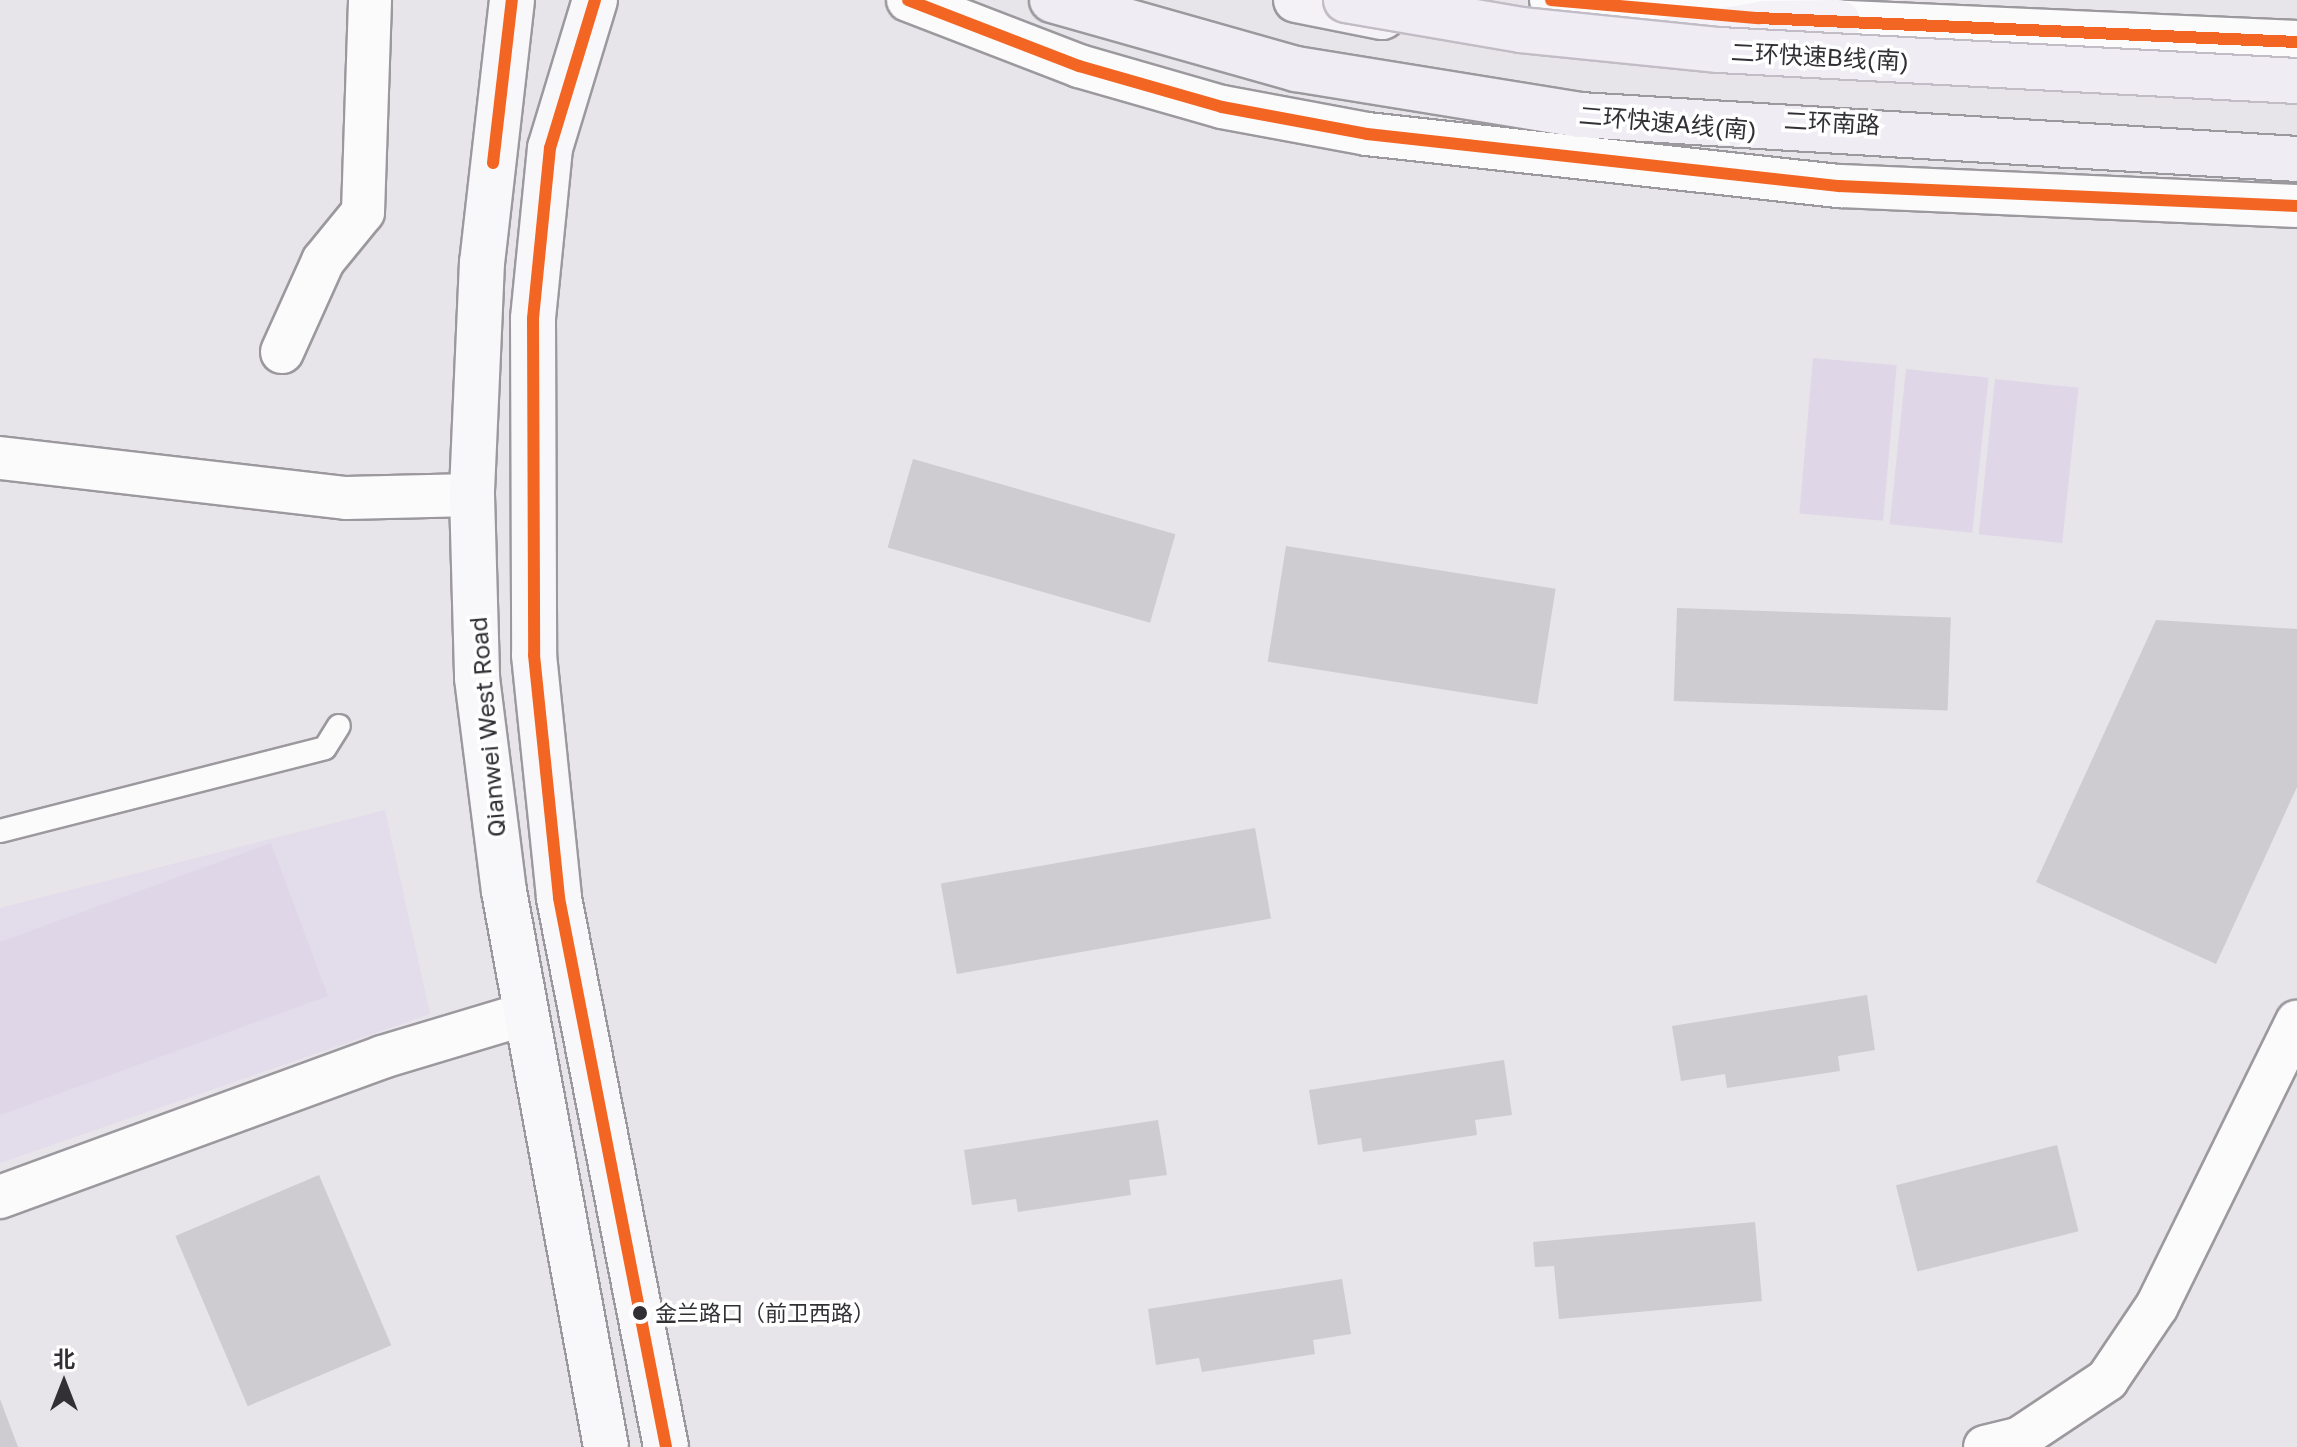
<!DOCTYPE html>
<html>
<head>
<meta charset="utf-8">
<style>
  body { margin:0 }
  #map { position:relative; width:2297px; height:1447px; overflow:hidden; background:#e7e4ea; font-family:"Golos Text","Noto Sans SC",sans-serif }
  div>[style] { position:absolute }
  .built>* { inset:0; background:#e3dceb }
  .green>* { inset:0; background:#dfd6e8; transform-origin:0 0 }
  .building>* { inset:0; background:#ceccd1; transform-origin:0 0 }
  .roads { filter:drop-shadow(2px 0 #9c999e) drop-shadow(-2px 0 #9c999e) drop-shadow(0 2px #9c999e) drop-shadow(0 -2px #9c999e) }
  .lane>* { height:22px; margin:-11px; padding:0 11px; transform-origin:11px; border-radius:11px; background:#fbfbfc }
  .street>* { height:42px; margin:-21px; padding:0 21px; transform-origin:21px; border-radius:21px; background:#fbfbfc }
  .secondary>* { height:44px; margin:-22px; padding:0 22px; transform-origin:22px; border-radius:22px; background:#f8f7f9 }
  .primary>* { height:44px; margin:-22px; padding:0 22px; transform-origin:22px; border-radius:22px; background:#f5f2f7 }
  .highway>* { height:44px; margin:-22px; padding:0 22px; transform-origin:22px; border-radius:22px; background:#f0ecf4 }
  .bridges { filter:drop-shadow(2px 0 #c1bcc6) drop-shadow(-2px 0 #c1bcc6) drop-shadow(0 2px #c1bcc6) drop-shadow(0 -2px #c1bcc6) }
  .highway-bridge>* { height:44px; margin:-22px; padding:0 22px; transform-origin:22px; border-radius:22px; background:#f0ecf4 }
  .bus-1>* { height:12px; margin:-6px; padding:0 6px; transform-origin:6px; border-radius:6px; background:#f26522 }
  .dots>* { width:22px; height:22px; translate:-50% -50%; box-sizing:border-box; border:4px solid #fff; border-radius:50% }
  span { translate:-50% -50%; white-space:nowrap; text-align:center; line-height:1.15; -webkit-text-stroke:7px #fff; paint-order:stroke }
  .bus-label { font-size:22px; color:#323035 }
  .left { translate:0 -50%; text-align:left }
  .street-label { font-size:24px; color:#323035 }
  .north { position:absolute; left:24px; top:1343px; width:80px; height:80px; -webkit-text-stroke:6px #fff; paint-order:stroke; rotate:0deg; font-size:22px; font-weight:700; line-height:32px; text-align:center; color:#323035 }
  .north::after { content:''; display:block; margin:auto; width:28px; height:36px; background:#323035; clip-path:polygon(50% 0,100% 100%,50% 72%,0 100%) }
</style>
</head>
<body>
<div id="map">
  <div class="built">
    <i style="clip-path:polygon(385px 810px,430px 1014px,0 1163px,0 908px)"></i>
  </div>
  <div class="green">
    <i style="left:1813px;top:358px;width:84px;height:156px;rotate:5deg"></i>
    <i style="left:1906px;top:369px;width:83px;height:156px;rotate:6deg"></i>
    <i style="left:1995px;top:379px;width:84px;height:156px;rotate:6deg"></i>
    <i style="clip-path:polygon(271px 843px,328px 996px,0 1115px,0 942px)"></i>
  </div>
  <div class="building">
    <i style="left:913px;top:459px;width:273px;height:92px;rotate:16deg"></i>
    <i style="left:1286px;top:546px;width:273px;height:117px;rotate:9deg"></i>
    <i style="left:1677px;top:608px;width:274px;height:93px;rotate:2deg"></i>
    <i style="clip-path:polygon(2156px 620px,2297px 629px,2297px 787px,2216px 964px,2036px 882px)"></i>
    <i style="left:1255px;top:828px;width:92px;height:319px;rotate:80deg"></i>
    <i style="clip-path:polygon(1867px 995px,1875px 1050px,1838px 1056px,1840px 1071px,1727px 1088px,1725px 1074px,1681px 1081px,1672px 1026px)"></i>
    <i style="clip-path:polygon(1504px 1060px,1512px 1115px,1475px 1120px,1477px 1135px,1363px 1152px,1361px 1138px,1318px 1145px,1309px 1090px)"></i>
    <i style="clip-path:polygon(1158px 1120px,1167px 1175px,1129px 1180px,1131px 1195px,1018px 1212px,1016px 1199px,972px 1205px,964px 1150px)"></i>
    <i style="left:2057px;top:1145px;width:89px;height:166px;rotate:76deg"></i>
    <i style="left:319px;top:1175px;width:185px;height:156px;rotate:67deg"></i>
    <i style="clip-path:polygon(1755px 1222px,1762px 1301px,1559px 1319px,1554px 1266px,1535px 1267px,1533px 1242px)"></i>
    <i style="clip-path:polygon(1342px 1279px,1351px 1334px,1313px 1340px,1315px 1354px,1202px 1372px,1199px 1358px,1156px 1365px,1148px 1309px)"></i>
    <i style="clip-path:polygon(0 1399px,18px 1447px,0 1447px)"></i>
  </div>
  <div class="roads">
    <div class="lane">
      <i style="left:0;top:831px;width:335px;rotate:-14.3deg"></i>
      <i style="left:325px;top:748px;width:26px;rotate:-58deg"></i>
    </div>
    <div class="street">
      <i style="left:908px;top:0;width:183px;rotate:21.1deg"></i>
      <i style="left:1079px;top:66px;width:149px;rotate:16deg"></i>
      <i style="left:1222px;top:107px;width:147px;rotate:10.5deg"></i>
      <i style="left:1367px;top:134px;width:475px;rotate:6.3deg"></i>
      <i style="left:1839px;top:186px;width:458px;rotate:2.5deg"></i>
      <i style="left:1551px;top:0;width:208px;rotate:5deg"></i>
      <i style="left:1758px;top:18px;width:540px;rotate:2.55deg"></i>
      <i style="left:282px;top:352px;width:100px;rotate:-65.7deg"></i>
      <i style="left:323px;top:261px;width:63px;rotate:-50.8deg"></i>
      <i style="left:363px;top:212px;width:212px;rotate:-88.1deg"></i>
      <i style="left:0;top:458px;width:348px;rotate:6.6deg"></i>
      <i style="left:346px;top:498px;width:126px;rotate:-1.4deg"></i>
      <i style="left:0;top:1197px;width:407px;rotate:-20.1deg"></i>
      <i style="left:382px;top:1057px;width:149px;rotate:-16.7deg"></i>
      <i style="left:1985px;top:1447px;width:36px;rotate:-14deg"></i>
      <i style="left:2020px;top:1438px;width:105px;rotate:-33.7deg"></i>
      <i style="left:2107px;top:1380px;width:89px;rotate:-56deg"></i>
      <i style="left:2157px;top:1306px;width:317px;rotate:-63.8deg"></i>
    </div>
    <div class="secondary">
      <i style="left:512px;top:0;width:264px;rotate:96.5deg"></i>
      <i style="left:482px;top:262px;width:233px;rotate:92.5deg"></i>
      <i style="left:472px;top:495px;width:183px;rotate:88.4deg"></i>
      <i style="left:477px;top:678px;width:215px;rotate:82.8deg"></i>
      <i style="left:504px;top:891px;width:565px;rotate:79.6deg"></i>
      <i style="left:595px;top:0;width:155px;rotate:106.9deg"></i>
      <i style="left:550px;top:148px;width:172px;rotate:95.7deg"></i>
      <i style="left:533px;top:319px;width:336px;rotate:89.8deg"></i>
      <i style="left:534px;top:655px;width:244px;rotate:84.1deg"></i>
      <i style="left:559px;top:898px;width:559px;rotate:78.97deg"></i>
    </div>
    <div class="primary">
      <i style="left:1296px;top:0;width:88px;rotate:11.2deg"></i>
      <i style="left:1666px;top:40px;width:100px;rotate:-9.7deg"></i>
      <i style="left:1765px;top:23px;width:73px;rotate:-0.8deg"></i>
    </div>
    <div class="highway">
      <i style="left:1052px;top:0;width:254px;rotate:15.8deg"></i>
      <i style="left:1296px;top:69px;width:288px;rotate:9.2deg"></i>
      <i style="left:1580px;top:115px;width:718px;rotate:3.51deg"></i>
    </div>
  </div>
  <div class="bridges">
    <div class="highway-bridge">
      <i style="left:1346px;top:0;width:178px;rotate:9.7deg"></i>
      <i style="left:1521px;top:30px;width:199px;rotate:5.8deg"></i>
      <i style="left:1719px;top:50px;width:579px;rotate:3.07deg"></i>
    </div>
  </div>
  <div class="bus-1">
    <i style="left:595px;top:0;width:155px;rotate:106.9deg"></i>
    <i style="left:550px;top:148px;width:172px;rotate:95.7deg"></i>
    <i style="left:533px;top:319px;width:336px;rotate:89.8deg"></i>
    <i style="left:534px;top:655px;width:244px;rotate:84.1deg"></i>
    <i style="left:559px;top:898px;width:559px;rotate:78.97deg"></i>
    <i style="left:908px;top:0;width:183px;rotate:21.1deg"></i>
    <i style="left:1079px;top:66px;width:149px;rotate:16deg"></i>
    <i style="left:1222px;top:107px;width:147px;rotate:10.5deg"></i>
    <i style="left:1367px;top:134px;width:475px;rotate:6.3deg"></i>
    <i style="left:1839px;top:186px;width:458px;rotate:2.5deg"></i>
    <i style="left:1551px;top:0;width:208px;rotate:5deg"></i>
    <i style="left:1758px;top:18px;width:540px;rotate:2.55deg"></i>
    <i style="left:493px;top:163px;width:164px;rotate:-83.4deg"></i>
  </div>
  <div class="dots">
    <i style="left:640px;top:1313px;background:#323035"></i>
  </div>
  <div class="bus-label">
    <span class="left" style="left:655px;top:1313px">金兰路口（前卫西路）</span>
  </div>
  <div class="street-label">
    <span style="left:1820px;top:56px;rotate:3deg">二环快速B线(南)</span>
    <span style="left:1668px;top:122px;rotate:5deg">二环快速A线(南)</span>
    <span style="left:1832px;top:122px;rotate:3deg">二环南路</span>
    <span style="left:487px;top:727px;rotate:-95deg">Qianwei West Road</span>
  </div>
  <div class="north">北</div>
</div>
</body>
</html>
